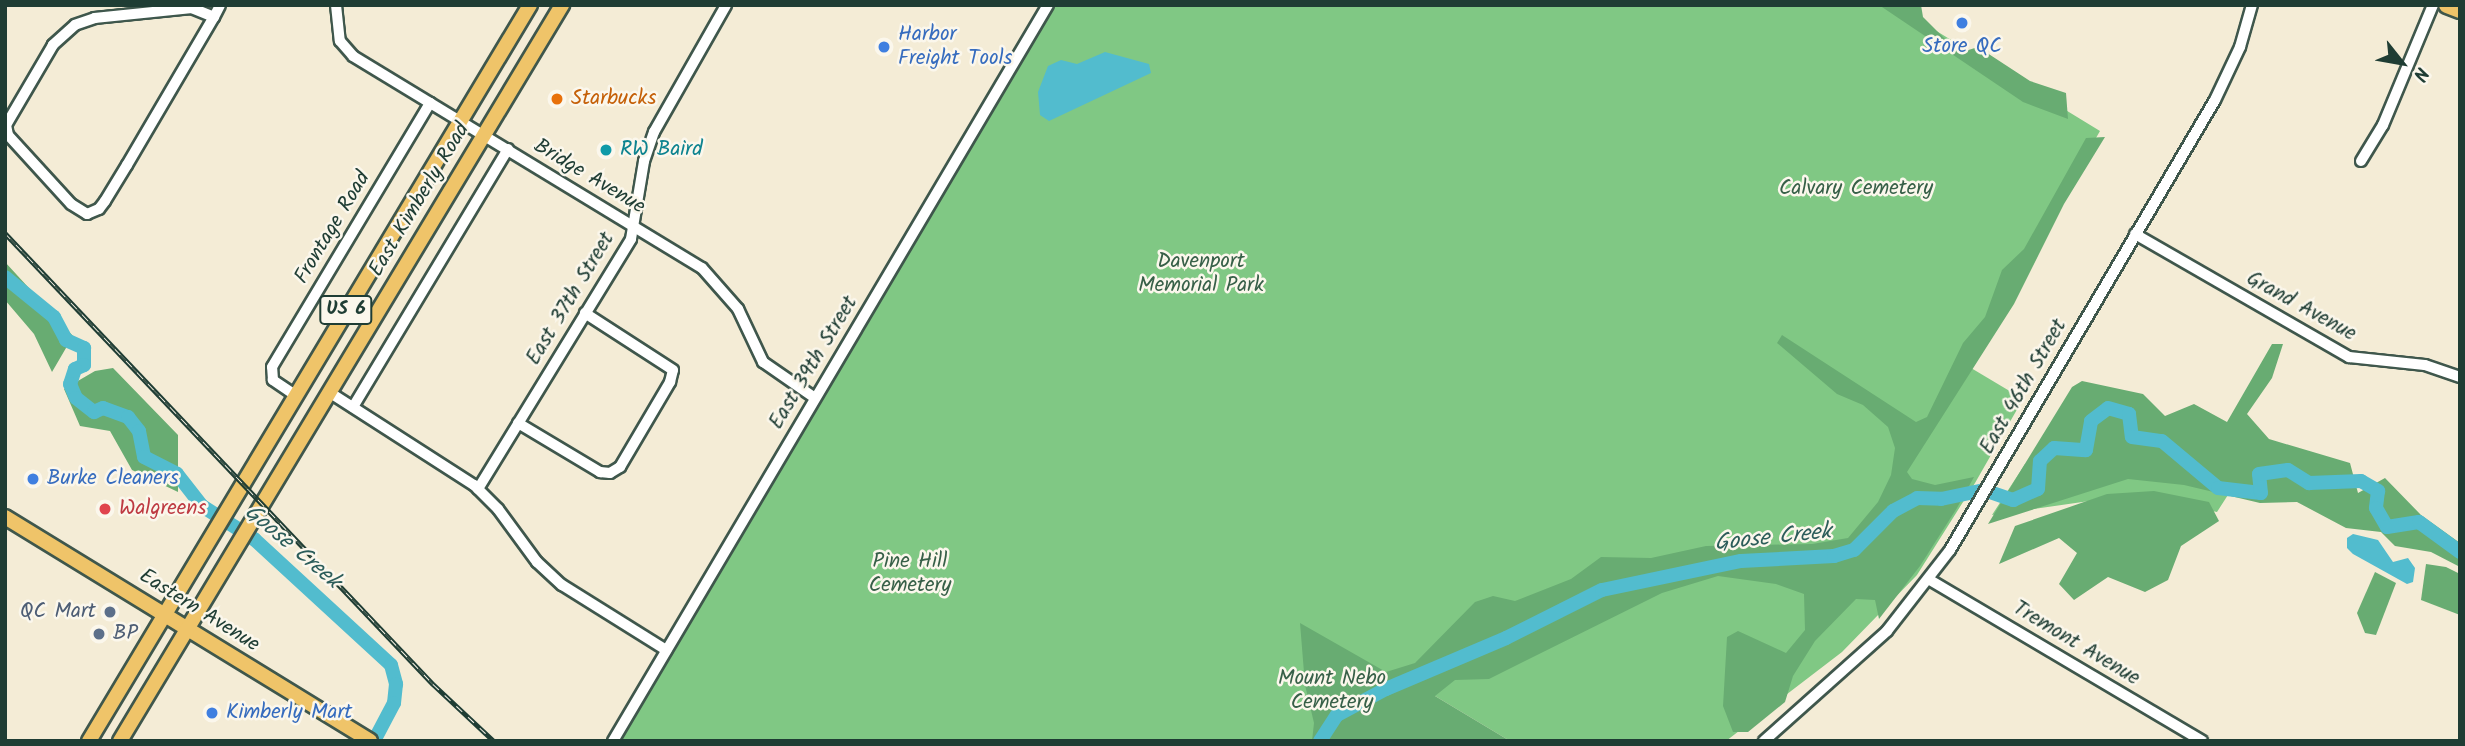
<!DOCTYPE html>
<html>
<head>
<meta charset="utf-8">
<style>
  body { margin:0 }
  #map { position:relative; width:2465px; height:746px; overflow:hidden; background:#f4ecd6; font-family:Kalam,sans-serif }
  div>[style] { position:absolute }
  .green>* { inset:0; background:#80c884 }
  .forest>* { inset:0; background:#68ac72 }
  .water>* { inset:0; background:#52bcce }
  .river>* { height:14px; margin:-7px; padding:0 7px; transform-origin:7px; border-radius:7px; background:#52bcce }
  .roads { filter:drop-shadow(2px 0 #3f574c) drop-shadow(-2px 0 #3f574c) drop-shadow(0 2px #3f574c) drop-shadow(0 -2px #3f574c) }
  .minor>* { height:10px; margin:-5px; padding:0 5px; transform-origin:5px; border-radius:5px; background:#fff }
  .major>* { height:14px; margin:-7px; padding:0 7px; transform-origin:7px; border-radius:7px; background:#efc469 }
  .highway>* { height:16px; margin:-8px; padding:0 8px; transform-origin:8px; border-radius:8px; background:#efc469 }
  .rail>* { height:5px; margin-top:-2.5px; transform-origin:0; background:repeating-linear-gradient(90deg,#fbf7ec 0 8px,#1f3d34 0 16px); box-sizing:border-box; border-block:2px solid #1f3d34 }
  .dots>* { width:19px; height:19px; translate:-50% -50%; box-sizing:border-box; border:4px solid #fbf7ec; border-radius:50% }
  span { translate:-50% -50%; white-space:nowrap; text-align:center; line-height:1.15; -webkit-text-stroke:5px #fbf7ec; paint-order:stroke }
  .shield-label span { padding:2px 5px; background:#fbf7ec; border:2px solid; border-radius:5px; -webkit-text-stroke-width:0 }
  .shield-label { font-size:19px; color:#1f3d34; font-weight:700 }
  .shop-label { font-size:21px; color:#366cbe }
  .left { translate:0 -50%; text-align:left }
  .food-label { font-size:21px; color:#c56008 }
  .culture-label { font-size:21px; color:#0d838f }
  .street-label { font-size:21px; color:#1f3d34 }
  .park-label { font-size:21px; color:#376048 }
  .health-label { font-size:21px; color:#be3a42 }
  .service-label { font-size:21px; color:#4e5e75 }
  .right { translate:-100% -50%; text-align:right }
  .water-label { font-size:23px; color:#2c5d5a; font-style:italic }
  .frame { position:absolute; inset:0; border:7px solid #1f3d34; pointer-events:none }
  .north { position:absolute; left:2367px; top:28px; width:70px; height:70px; -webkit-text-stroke:5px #fbf7ec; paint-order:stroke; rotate:121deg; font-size:19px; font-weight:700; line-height:28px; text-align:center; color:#1f3d34 }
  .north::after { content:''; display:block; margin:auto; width:24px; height:32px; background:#1f3d34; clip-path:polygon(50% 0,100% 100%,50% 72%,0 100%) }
</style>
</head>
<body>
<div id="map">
  <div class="green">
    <i style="clip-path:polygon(1055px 5px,1894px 5px,2100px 131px,1966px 365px,2023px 399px,1975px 483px,1917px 575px,1842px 652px,1726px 741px,1510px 741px,1415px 684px,1380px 741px,617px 741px)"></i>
    <i style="clip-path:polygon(2025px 464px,2235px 484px,2217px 512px,2131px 495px,1992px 515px)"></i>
  </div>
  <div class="forest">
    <i style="clip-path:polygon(1879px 5px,1921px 5px,1923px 17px,1959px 53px,1978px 47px,2030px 81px,2066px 93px,2068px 119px,2023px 102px)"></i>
    <i style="clip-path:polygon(2105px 137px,2064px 204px,2014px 304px,1907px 472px,1912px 479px,1935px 485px,1974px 477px,1957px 508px,1920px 566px,1879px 619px,1875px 600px,1856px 599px,1815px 641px,1793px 676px,1785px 702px,1748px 732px,1733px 732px,1723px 706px,1727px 637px,1738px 631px,1786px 653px,1805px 630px,1804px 594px,1776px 584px,1718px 576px,1662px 593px,1489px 679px,1455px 680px,1435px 696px,1510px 741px,1312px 741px,1314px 723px,1305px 685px,1300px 623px,1386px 672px,1415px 663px,1475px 602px,1493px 596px,1515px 601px,1571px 579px,1601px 557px,1651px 558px,1706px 546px,1812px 544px,1848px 538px,1878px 502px,1891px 475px,1895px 448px,1888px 427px,1863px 405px,1837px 394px,1777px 343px,1782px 335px,1916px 422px,1927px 417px,1963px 343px,1985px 317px,2002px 270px,2024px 249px,2086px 138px)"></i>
    <i style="clip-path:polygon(5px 262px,73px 336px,52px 372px,34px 334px,5px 300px)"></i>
    <i style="clip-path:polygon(2272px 344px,2283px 344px,2272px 378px,2247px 414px,2269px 439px,2350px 463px,2358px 493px,2385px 478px,2421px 515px,2460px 543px,2460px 567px,2431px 552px,2395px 546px,2381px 532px,2346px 528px,2297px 502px,2260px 503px,2184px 485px,2128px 479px,1988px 524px,2072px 387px,2082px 381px,2143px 394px,2165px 416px,2194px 404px,2227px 422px)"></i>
    <i style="clip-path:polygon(113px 368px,178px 435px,178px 492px,132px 470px,110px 431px,80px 426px,64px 389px,95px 371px)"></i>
    <i style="clip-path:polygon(2154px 491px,2209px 502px,2219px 521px,2181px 546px,2168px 580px,2145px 592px,2108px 577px,2074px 600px,2059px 584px,2077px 553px,2059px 538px,1999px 564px,2015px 526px,2107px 494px)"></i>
    <i style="clip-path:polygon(2426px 564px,2446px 567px,2460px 574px,2460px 615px,2421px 600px)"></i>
    <i style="clip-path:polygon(2375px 572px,2396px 583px,2376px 635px,2365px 633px,2357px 613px)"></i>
  </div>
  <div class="water">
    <i style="clip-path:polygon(1105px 52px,1149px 64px,1151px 73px,1049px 121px,1040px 115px,1038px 92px,1048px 66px,1061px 60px,1077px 64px)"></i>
    <i style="clip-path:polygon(2353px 534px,2378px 540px,2393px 562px,2408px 558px,2415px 568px,2413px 582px,2407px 584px,2353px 554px,2347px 548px,2347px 538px)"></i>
  </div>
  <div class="river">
    <i style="left:5px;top:277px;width:63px;rotate:39.2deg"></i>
    <i style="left:54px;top:317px;width:26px;rotate:62deg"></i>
    <i style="left:66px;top:340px;width:20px;rotate:24deg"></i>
    <i style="left:84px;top:348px;width:17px;rotate:90deg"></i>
    <i style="left:84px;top:365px;width:10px;rotate:156deg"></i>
    <i style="left:75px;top:369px;width:16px;rotate:108deg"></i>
    <i style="left:70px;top:384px;width:15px;rotate:67deg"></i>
    <i style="left:76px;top:398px;width:23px;rotate:38deg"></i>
    <i style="left:94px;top:412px;width:10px;rotate:-24deg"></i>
    <i style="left:103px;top:408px;width:27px;rotate:20deg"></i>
    <i style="left:128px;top:417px;width:18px;rotate:52deg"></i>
    <i style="left:139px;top:431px;width:26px;rotate:79deg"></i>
    <i style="left:144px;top:457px;width:37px;rotate:27deg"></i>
    <i style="left:177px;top:474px;width:41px;rotate:52deg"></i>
    <i style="left:202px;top:506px;width:62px;rotate:32.4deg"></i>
    <i style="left:254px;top:539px;width:186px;rotate:42.6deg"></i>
    <i style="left:391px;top:665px;width:20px;rotate:75deg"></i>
    <i style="left:396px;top:684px;width:19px;rotate:96deg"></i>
    <i style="left:394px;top:703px;width:43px;rotate:117.8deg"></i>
    <i style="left:1320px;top:741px;width:31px;rotate:-57deg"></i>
    <i style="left:1337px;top:715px;width:55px;rotate:-28deg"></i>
    <i style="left:1386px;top:689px;width:130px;rotate:-23deg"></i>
    <i style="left:1506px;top:638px;width:107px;rotate:-26.6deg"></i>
    <i style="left:1602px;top:590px;width:142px;rotate:-11.8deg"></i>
    <i style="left:1741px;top:561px;width:93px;rotate:-3.1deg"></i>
    <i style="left:1834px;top:556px;width:21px;rotate:-17deg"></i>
    <i style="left:1854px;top:550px;width:55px;rotate:-45deg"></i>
    <i style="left:1893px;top:511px;width:27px;rotate:-28deg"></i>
    <i style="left:1917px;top:498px;width:24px;rotate:2deg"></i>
    <i style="left:1941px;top:499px;width:44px;rotate:-11.8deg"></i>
    <i style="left:1984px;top:490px;width:31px;rotate:19deg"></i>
    <i style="left:2013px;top:500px;width:27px;rotate:-24deg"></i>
    <i style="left:2038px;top:489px;width:28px;rotate:-86deg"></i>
    <i style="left:2040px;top:461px;width:19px;rotate:-43deg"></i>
    <i style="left:2054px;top:448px;width:32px;rotate:4deg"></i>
    <i style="left:2086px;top:450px;width:29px;rotate:-80deg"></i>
    <i style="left:2091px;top:421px;width:21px;rotate:-37deg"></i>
    <i style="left:2108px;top:408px;width:22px;rotate:16deg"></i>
    <i style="left:2129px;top:414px;width:23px;rotate:83deg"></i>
    <i style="left:2132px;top:437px;width:30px;rotate:8deg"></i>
    <i style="left:2162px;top:441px;width:73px;rotate:40deg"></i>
    <i style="left:2218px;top:488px;width:43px;rotate:6.6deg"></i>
    <i style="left:2261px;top:493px;width:19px;rotate:-96deg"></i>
    <i style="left:2259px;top:474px;width:29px;rotate:-8deg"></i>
    <i style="left:2288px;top:470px;width:25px;rotate:32deg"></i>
    <i style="left:2309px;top:483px;width:52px;rotate:-2.2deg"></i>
    <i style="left:2361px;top:481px;width:20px;rotate:30deg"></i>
    <i style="left:2378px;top:491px;width:17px;rotate:97deg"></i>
    <i style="left:2376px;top:508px;width:22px;rotate:60deg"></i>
    <i style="left:2387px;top:527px;width:32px;rotate:-9deg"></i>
    <i style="left:2419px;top:522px;width:51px;rotate:36.2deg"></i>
  </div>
  <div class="roads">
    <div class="minor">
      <i style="left:336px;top:5px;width:36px;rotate:84deg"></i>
      <i style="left:340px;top:41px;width:20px;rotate:49deg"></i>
      <i style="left:353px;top:56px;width:408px;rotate:31.3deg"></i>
      <i style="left:702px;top:268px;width:55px;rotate:48.7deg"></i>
      <i style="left:738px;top:309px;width:59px;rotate:64.7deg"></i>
      <i style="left:763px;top:362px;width:63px;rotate:34.7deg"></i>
      <i style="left:214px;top:17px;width:24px;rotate:-158deg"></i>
      <i style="left:192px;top:8px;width:98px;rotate:174.1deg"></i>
      <i style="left:95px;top:18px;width:21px;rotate:161deg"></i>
      <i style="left:75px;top:25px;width:30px;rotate:138deg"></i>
      <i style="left:53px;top:45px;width:93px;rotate:120.4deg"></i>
      <i style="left:6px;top:125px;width:10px;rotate:79deg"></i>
      <i style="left:8px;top:135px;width:93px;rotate:47.6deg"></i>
      <i style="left:71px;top:204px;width:19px;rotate:32deg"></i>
      <i style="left:87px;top:214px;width:13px;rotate:-23deg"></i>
      <i style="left:99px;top:209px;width:10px;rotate:-53deg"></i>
      <i style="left:105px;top:201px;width:42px;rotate:-58.6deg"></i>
      <i style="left:127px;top:165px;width:172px;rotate:-59.6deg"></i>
      <i style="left:214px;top:17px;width:13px;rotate:-63deg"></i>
      <i style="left:2361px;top:161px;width:42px;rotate:-58.6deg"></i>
      <i style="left:2383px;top:125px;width:130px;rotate:-67.4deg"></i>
      <i style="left:2135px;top:234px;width:247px;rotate:29.9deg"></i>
      <i style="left:2349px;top:357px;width:76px;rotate:6deg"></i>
      <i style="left:2425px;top:365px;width:37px;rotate:19deg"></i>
      <i style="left:329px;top:392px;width:172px;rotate:32.7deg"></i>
      <i style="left:474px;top:485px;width:34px;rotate:45deg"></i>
      <i style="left:498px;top:509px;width:66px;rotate:53.7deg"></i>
      <i style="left:537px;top:562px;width:34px;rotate:43deg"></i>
      <i style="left:562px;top:585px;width:123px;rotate:32deg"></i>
      <i style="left:295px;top:395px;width:27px;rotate:-146deg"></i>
      <i style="left:273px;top:380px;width:13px;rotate:-94deg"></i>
      <i style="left:272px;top:367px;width:308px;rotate:-59.1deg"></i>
      <i style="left:353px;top:407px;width:301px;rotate:-59deg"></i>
      <i style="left:518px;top:423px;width:96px;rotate:30.9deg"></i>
      <i style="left:600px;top:472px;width:10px;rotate:6deg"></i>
      <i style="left:610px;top:473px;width:12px;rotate:-31deg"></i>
      <i style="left:620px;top:467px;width:99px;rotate:-59.5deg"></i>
      <i style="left:670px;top:382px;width:12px;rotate:-76deg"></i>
      <i style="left:673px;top:370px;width:105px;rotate:-147.1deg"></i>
      <i style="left:478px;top:489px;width:293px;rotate:-58.5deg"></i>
      <i style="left:631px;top:239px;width:79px;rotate:-80.5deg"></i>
      <i style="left:644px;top:161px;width:31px;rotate:-71deg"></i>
      <i style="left:654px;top:132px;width:146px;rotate:-60.4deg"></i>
      <i style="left:1930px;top:580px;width:316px;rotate:30.6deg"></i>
      <i style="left:613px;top:741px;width:855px;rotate:-59.42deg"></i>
      <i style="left:1764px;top:741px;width:165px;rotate:-41.8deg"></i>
      <i style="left:1887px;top:631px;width:103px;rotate:-52.1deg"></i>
      <i style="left:1950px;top:550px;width:522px;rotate:-59.51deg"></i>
      <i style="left:2215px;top:100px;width:59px;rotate:-64.7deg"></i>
      <i style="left:2240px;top:47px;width:44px;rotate:-74.1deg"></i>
    </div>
    <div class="major">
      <i style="left:5px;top:517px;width:428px;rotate:31.5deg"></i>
      <i style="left:89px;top:741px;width:858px;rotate:-59.07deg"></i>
      <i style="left:120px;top:741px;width:859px;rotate:-59.01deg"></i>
    </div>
    <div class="highway">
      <i style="left:2447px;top:5px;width:14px;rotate:21deg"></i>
    </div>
  </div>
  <div class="rail">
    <i style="left:5px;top:233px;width:622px;rotate:46.5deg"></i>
    <i style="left:433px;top:684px;width:83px;rotate:43.1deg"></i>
  </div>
  <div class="dots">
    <i style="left:1962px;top:23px;background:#3f7fe0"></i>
    <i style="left:884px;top:47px;background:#3f7fe0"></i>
    <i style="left:557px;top:99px;background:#e8710a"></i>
    <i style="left:606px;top:150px;background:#0f9aa8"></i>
    <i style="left:33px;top:479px;background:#3f7fe0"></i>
    <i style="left:105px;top:509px;background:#e0444e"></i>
    <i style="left:110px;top:612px;background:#5c6f8a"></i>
    <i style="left:99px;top:634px;background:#5c6f8a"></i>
    <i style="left:212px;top:713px;background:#3f7fe0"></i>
  </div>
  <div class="shield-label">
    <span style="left:346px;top:310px">US 6</span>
  </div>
  <div class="shop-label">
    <span class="left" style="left:898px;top:47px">Harbor<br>Freight Tools</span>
    <span style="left:1962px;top:47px">Store QC</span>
    <span class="left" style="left:47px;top:479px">Burke Cleaners</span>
    <span class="left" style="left:226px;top:713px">Kimberly Mart</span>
  </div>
  <div class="food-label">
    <span class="left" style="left:571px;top:99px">Starbucks</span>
  </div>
  <div class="culture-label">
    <span class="left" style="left:620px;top:150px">RW Baird</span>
  </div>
  <div class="street-label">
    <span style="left:589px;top:177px;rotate:31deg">Bridge Avenue</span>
    <span style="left:420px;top:200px;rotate:-59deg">East Kimberly Road</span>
    <span style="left:333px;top:228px;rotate:-59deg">Frontage Road</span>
    <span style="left:571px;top:299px;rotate:-59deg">East 37th Street</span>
    <span style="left:2301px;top:307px;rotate:29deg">Grand Avenue</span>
    <span style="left:814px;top:363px;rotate:-59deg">East 39th Street</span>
    <span style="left:2024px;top:387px;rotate:-60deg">East 46th Street</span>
    <span style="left:199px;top:611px;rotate:32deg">Eastern Avenue</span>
    <span style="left:2076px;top:644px;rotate:31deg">Tremont Avenue</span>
  </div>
  <div class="park-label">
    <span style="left:1856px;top:189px">Calvary Cemetery</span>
    <span style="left:1201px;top:274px">Davenport<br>Memorial Park</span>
    <span style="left:910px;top:574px">Pine Hill<br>Cemetery</span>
    <span style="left:1332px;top:691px">Mount Nebo<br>Cemetery</span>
  </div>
  <div class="health-label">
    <span class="left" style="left:119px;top:509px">Walgreens</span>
  </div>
  <div class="service-label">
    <span class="right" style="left:96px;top:612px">QC Mart</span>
    <span class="left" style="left:113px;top:634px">BP</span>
  </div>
  <div class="water-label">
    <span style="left:1773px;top:538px;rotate:-6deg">Goose Creek</span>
    <span style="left:292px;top:547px;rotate:40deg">Goose Creek</span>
  </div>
  <div class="frame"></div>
  <div class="north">N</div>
</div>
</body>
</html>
